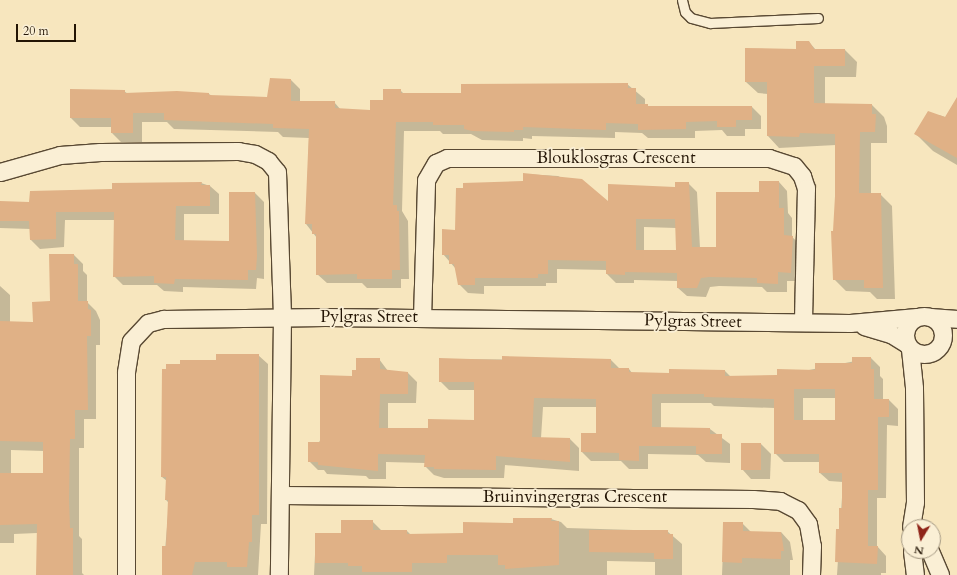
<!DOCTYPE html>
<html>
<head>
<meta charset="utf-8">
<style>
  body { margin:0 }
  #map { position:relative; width:957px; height:575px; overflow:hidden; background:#f7e6be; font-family:Cardo,serif }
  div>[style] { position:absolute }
  .shadow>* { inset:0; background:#0003 }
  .building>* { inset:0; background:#e0b186; transform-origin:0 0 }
  .roads { filter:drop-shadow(1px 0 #594933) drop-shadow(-1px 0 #594933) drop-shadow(0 1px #594933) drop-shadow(0 -1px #594933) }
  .service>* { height:9px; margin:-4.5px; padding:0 4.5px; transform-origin:4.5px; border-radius:4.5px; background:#faefd5 }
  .minor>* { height:17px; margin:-8.5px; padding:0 8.5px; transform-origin:8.5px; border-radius:8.5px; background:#faefd5 }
  .minor>.ring { margin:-8.5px; padding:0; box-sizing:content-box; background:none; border:17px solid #faefd5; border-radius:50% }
  span { translate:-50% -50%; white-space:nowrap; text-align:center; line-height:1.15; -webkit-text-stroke:3.5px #faefd5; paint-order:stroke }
  .street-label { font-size:17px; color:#241505 }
  .north { position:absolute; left:901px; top:519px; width:40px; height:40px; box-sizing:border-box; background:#faefd5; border:1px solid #a49882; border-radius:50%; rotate:190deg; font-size:11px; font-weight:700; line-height:16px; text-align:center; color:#241505 }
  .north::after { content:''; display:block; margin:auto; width:14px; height:18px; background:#8f2418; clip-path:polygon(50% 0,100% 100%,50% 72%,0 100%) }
  .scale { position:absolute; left:16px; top:24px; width:60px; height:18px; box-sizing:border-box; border:2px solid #241505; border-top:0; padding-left:5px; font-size:12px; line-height:14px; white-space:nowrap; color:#241505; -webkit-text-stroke:3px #faefd5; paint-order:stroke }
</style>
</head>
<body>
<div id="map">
  <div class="shadow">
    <i style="clip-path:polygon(809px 42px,816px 50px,845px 50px,857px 62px,856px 77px,825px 77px,825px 104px,872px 105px,884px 117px,887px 126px,887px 143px,871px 143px,871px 194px,880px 194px,892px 206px,895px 299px,877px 299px,870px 292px,846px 291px,834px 279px,836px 145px,779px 148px,768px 136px,768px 94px,758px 93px,746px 82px)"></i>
    <i style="clip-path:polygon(291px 80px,300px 89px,300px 102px,334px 102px,341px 110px,371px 111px,400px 90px,404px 94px,462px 94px,627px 84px,645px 99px,645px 105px,650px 107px,752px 107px,761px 116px,761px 129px,745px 129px,745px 136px,727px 136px,722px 130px,695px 131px,695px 138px,648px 138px,642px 133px,615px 132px,615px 138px,532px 136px,532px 139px,523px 138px,523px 141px,482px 140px,471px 134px,443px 134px,440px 131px,404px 131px,402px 211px,408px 221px,409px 279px,401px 279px,401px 288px,367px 288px,362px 283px,327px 283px,317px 274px,317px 238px,306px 224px,309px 138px,283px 137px,278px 132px,174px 129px,167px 122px,142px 122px,142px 142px,121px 142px,112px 133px,112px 127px,80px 127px,71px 118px,124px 91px,128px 94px,209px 94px,212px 96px,268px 98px)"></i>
    <i style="clip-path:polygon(939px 115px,957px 121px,957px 165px,933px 151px,916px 134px)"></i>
    <i style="clip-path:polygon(evenodd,524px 174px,558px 176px,609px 203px,676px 188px,688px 183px,697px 192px,700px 248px,717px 248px,760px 193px,779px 182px,787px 191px,788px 213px,792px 218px,792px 237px,801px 245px,800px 281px,787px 281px,787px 292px,767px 292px,762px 287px,719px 286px,710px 287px,706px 297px,687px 296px,678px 288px,678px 281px,634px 280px,634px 283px,616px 283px,607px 274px,607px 270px,557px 269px,557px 283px,546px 283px,546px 286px,484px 286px,484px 294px,468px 293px,459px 284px,456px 269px,443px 254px,456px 231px,524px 182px,524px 174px,644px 227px,676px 228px,677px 251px,644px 251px,644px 227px)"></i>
    <i style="clip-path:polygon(201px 183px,210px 186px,219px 194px,219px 214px,184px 214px,184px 241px,230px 242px,255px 193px,264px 202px,264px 279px,257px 278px,256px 289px,183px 287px,183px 292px,164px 291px,157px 285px,123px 285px,114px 276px,115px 220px,65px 220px,64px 247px,40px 249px,31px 240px,31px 229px,0 228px,0 202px,30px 203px,113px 190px)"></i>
    <i style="clip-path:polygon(evenodd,74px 255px,83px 264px,83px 271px,87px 275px,87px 302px,96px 311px,100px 320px,100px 345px,96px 345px,96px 419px,84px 419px,84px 448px,79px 448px,79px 536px,82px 539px,82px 573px,84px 575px,37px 575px,37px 533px,14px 534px,14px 543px,0 543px,0 286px,10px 295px,10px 323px,34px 323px,51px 302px,74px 255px,11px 450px,44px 451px,44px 474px,11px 474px,11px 450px)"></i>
    <i style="clip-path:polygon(258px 355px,268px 364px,267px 524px,261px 524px,258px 575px,163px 575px,169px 503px,166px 500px,167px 481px,162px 477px,181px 365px)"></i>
    <i style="clip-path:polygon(evenodd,871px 358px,880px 367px,880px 376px,883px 379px,883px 400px,889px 400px,898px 409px,898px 426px,887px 425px,886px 498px,877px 498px,877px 546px,886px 556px,886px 573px,881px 573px,881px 575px,837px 575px,843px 482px,829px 481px,820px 473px,820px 462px,784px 462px,775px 453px,775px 408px,714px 406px,711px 403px,661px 403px,661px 429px,710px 429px,730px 444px,730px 463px,706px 462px,698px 455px,648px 454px,648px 469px,629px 469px,621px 461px,591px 461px,582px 452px,597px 434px,597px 407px,543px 407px,541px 438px,570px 439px,579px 448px,579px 471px,505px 465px,504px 478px,444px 478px,434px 475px,425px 466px,425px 463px,386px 462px,386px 479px,369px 479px,366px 476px,327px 474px,324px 470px,318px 470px,309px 461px,357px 371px,379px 359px,388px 371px,408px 373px,417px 382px,416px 403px,388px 403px,388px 429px,429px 429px,475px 421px,475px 390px,449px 390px,440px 381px,440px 359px,611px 360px,620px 369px,629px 369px,632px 373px,670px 374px,670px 370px,725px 371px,731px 377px,778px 376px,871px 358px,803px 398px,836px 398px,836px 421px,803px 421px,803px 398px)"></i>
    <i style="clip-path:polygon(742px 444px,761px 444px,771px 454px,770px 479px,751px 479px,742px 469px)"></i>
    <i style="clip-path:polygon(551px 519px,561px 522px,567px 528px,667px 531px,682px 544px,682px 575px,655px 575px,655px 562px,607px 561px,607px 575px,314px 575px,316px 534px,342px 534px,372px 521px,382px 531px,407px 531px,411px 535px,464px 534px)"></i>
    <i style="clip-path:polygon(724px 523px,742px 523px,751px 532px,781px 532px,790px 542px,793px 560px,790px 560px,790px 575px,722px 575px)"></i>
  </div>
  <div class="building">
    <i style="clip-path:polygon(796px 41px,809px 41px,814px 49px,845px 49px,845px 66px,814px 66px,814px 103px,872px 104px,872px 114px,876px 114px,875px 132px,860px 132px,859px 193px,881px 193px,883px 288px,864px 288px,864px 280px,833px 280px,831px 231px,833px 231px,835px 196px,835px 134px,800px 133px,799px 137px,767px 136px,767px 82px,745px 82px,745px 48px,796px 49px)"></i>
    <i style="clip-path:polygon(270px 78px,291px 79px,291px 101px,335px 101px,335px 108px,370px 110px,370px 100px,383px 100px,383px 89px,401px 89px,401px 93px,461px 93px,461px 84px,628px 83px,628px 88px,636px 88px,636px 104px,648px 104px,648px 106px,752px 106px,752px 120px,736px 120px,736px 127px,717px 127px,717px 121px,686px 122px,686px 129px,638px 130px,638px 124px,606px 123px,606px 130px,523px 127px,523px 130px,514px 130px,514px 132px,472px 131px,464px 129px,464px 125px,433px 125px,433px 122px,396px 122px,393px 205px,397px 205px,397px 211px,399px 211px,400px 270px,392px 270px,392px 279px,357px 279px,357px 274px,316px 275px,316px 234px,312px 234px,312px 224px,305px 224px,309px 129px,273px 128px,273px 124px,164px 120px,164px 113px,133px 113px,133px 133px,111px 133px,111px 118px,70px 118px,70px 89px,125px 90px,125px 93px,177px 91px,209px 93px,209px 95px,267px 97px)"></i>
    <i style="clip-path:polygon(957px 97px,957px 158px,914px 134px,928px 111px,945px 117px)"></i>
    <i style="clip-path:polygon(evenodd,523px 173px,582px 179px,608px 201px,608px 184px,675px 187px,675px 182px,689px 182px,692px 247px,716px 247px,716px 192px,759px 192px,759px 181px,779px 181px,779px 208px,784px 208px,784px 235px,793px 236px,791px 273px,778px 272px,778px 284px,757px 283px,757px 278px,709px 277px,701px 278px,697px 288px,677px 288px,677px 273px,625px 272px,625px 275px,606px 274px,606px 261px,548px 260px,548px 274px,538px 274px,538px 278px,475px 278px,475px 285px,458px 285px,454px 264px,449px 264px,449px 255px,442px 255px,442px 229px,455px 230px,456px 188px,463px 188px,463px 183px,523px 181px,523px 173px,636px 219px,675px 219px,676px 250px,636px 250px,636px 219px)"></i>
    <i style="clip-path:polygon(202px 182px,201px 185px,210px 185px,210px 206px,176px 206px,175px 240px,229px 241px,229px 192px,255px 192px,257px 256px,256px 270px,248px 270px,248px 280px,175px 279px,174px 284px,154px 283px,154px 276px,113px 277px,114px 212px,56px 212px,56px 239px,30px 240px,29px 221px,0 221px,0 201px,29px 202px,30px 191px,112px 189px,112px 183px)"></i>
    <i style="clip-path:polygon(49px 254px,74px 254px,74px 264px,78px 264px,78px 301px,88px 301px,88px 309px,91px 310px,91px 336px,87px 336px,88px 410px,75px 410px,75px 439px,70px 439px,69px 500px,70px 528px,73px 528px,73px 575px,36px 575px,37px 524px,0 525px,0 473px,43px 473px,43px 442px,0 441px,0 321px,33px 322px,32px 302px,50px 301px)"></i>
    <i style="clip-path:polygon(216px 354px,259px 354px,259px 515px,252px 515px,252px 542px,249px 542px,247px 567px,227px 567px,227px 562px,195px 562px,192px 575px,162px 575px,162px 546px,166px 546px,168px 500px,165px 500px,166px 477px,161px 477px,162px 369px,166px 369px,166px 364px,180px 364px,180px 360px,216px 360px)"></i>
    <i style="clip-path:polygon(evenodd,502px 356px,611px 359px,611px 368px,629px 368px,629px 372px,669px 373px,669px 369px,725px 370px,725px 376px,777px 375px,777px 369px,815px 370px,815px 363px,852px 363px,852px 357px,871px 357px,871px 369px,874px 369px,874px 399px,889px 399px,889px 417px,878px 417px,878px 490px,868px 490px,868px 546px,878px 546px,877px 564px,835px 562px,836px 529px,839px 529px,839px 508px,842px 508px,842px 473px,819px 473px,819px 454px,774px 454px,774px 399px,704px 397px,704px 394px,652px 394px,652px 427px,710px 428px,710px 434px,722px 434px,722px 454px,696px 454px,696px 446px,639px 446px,639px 461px,619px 460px,619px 453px,581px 452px,581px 433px,596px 433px,596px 399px,534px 398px,532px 437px,570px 438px,570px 462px,496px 456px,496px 470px,434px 469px,434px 467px,424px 467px,425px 455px,378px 454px,378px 471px,318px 465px,318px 462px,308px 462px,308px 442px,320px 442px,320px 375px,352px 376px,352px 370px,356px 370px,356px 358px,380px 358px,380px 369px,408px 372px,408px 394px,380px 394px,379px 428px,428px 428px,428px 419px,474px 420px,474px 382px,439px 382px,439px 358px,502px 360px,502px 356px,794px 389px,835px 389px,835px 420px,794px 420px,794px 389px)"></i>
    <i style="left:741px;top:443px;width:20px;height:27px"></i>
    <i style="clip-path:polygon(513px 518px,552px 518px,551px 521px,559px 521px,559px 565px,505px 569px,505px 565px,498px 565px,498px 555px,447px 555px,447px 563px,412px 563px,412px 572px,362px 572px,362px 566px,348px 566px,348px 563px,315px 563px,315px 533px,341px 533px,341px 520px,373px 520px,373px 530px,407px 530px,407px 534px,463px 533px,463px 522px,513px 523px)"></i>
    <i style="clip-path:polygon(723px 522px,743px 522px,743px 531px,781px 532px,784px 551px,781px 551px,781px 559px,742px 558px,742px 563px,722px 562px)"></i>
    <i style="clip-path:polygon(589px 530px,668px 530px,668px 534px,673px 534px,673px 559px,654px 559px,654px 553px,589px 552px)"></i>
  </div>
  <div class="roads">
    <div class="service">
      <i style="left:682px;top:0;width:12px;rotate:76deg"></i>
      <i style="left:685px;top:12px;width:8px;rotate:45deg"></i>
      <i style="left:691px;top:18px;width:20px;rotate:15deg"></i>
      <i style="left:710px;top:23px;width:108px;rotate:-2.7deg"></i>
    </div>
    <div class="minor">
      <i style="left:0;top:172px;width:62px;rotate:-15.8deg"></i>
      <i style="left:60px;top:155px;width:40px;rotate:-4.3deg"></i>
      <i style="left:100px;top:152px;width:138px;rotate:-0.4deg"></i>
      <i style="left:238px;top:151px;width:17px;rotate:10deg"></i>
      <i style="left:255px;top:154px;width:15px;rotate:28deg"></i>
      <i style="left:268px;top:161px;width:14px;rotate:51deg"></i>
      <i style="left:277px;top:172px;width:145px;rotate:88deg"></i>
      <i style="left:282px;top:317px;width:258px;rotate:90.7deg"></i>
      <i class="ring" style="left:905px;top:316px;width:21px;height:21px"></i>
      <i style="left:930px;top:317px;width:27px;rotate:4deg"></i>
      <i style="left:422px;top:318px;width:138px;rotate:-88.3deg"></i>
      <i style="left:426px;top:180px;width:20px;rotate:-60deg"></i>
      <i style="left:436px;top:163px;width:12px;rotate:-24deg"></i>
      <i style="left:447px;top:158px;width:322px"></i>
      <i style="left:769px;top:158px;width:26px;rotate:18deg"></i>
      <i style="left:794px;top:166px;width:13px;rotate:51deg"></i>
      <i style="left:802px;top:176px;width:13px;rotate:72deg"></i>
      <i style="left:806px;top:188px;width:134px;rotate:91.3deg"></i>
      <i style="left:864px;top:326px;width:28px;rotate:17deg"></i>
      <i style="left:891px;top:334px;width:19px;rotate:32deg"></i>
      <i style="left:910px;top:349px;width:39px;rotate:84deg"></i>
      <i style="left:914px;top:388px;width:114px;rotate:89.5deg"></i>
      <i style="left:915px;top:502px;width:25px;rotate:99deg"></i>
      <i style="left:281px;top:495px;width:472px;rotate:0.5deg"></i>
      <i style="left:753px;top:499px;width:27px;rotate:4deg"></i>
      <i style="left:780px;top:501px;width:20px;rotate:27deg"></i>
      <i style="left:798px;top:510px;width:17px;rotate:54deg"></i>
      <i style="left:808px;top:524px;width:22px;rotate:80deg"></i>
      <i style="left:812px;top:546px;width:29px;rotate:92deg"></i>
      <i style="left:912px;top:551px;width:24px;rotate:83deg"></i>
      <i style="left:930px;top:551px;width:26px;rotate:67deg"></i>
      <i style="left:126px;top:575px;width:203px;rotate:-90deg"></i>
      <i style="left:126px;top:372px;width:31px;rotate:-81deg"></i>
      <i style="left:131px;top:341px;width:25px;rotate:-47deg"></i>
      <i style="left:148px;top:323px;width:16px;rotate:-15deg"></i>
      <i style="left:163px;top:319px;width:162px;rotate:-0.7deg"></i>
      <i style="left:325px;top:317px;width:525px;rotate:0.65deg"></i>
      <i style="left:850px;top:323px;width:67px;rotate:-5.1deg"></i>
    </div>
  </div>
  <div class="street-label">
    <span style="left:616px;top:158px">Blouklosgras Crescent</span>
    <span style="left:369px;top:317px">Pylgras Street</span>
    <span style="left:693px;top:321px;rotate:1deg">Pylgras Street</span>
    <span style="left:575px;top:497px">Bruinvingergras Crescent</span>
  </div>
  <div class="north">N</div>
  <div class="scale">20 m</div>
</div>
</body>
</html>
